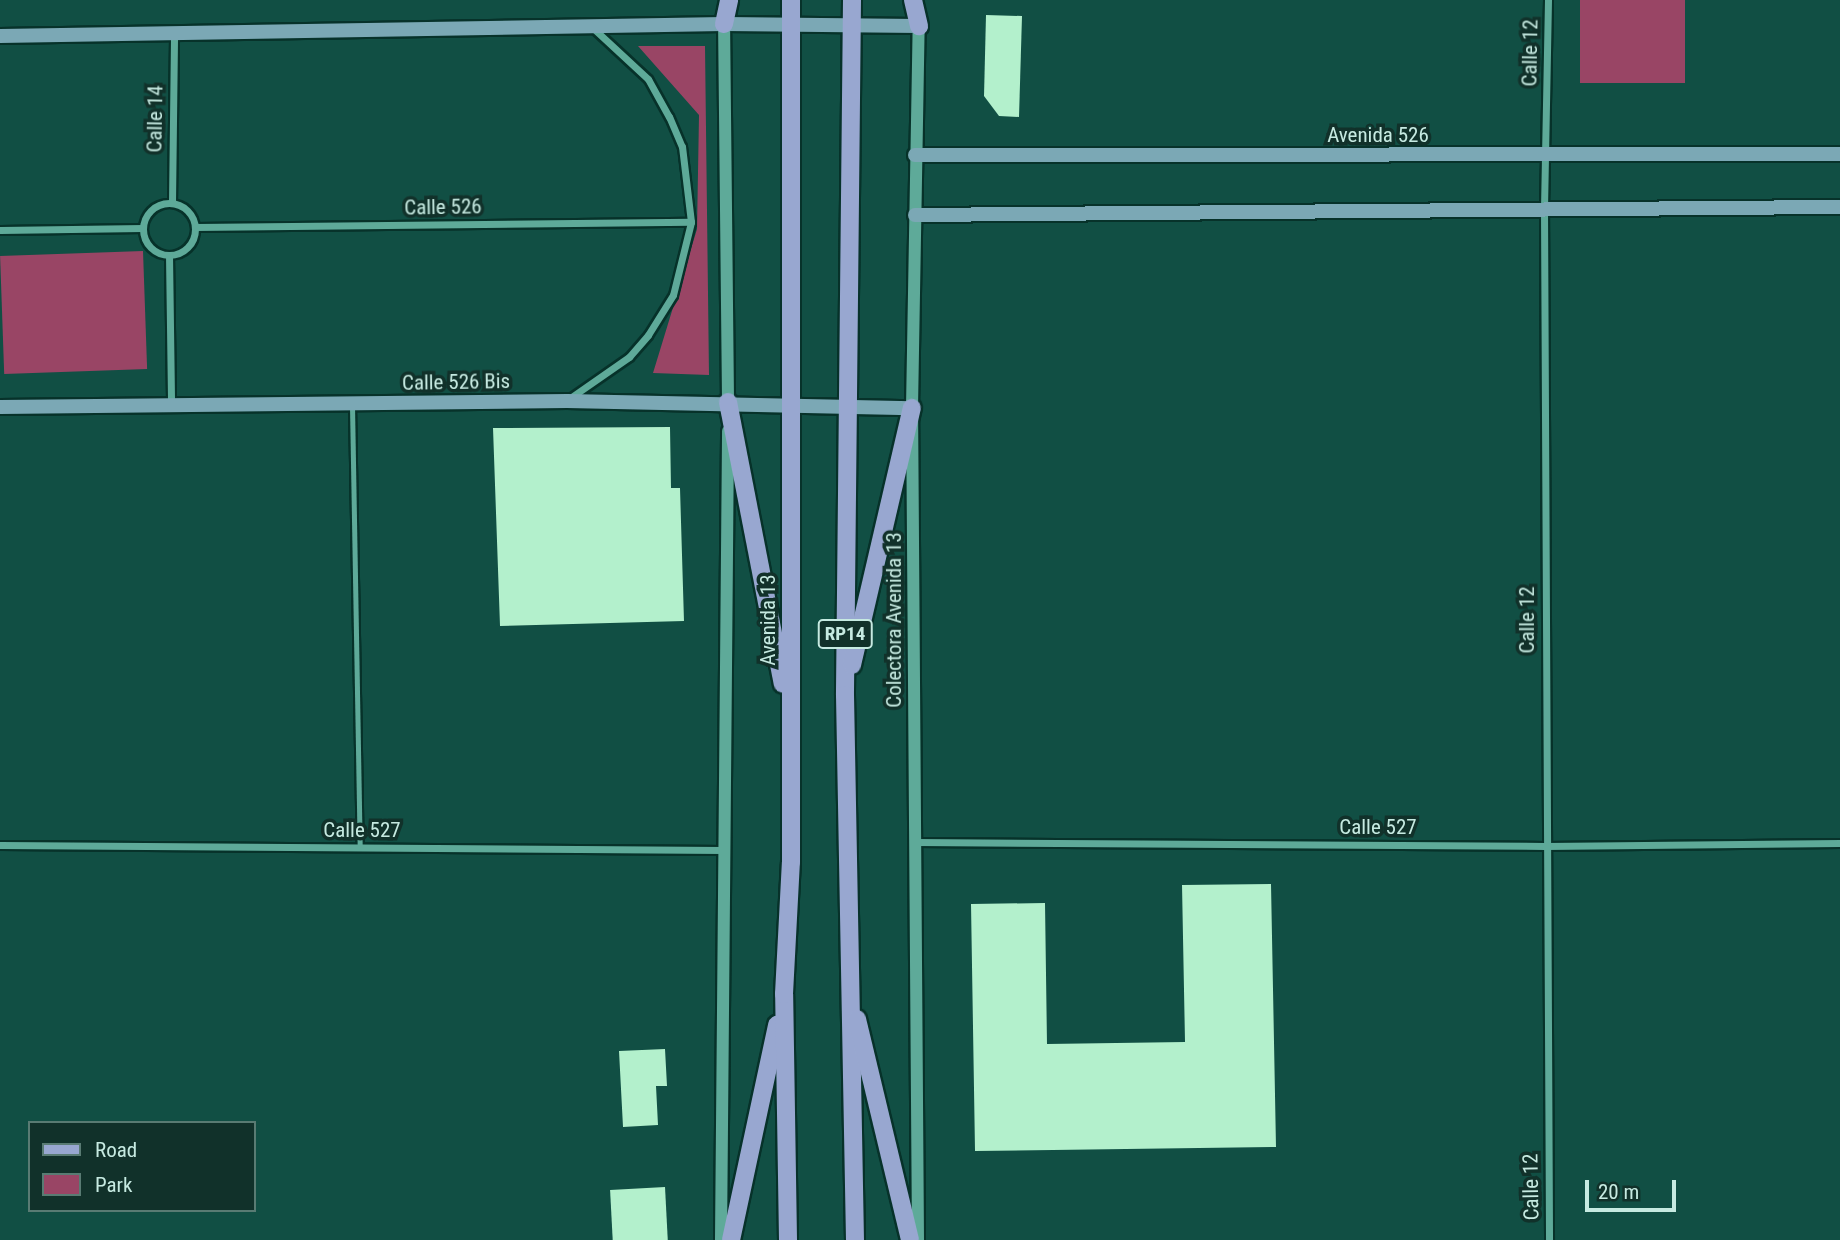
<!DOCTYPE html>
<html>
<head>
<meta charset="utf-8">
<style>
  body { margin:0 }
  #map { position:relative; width:1840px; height:1240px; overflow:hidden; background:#114f44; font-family:"Roboto Condensed",sans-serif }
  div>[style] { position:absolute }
  .green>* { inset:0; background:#994565; transform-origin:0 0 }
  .building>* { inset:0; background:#b3f0cc; transform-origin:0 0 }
  .roads { filter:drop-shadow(2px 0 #07322a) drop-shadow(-2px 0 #07322a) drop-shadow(0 2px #07322a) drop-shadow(0 -2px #07322a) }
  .service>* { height:5px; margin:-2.5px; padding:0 2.5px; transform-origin:2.5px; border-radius:2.5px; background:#5eaa99 }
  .minor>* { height:7px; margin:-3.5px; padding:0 3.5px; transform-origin:3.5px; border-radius:3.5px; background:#5eaa99 }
  .minor>.ring { margin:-3.5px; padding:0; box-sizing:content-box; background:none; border:7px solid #5eaa99; border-radius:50% }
  .tertiary>* { height:12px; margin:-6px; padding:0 6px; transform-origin:6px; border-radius:6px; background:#5eaa99 }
  .secondary>* { height:14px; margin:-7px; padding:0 7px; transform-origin:7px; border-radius:7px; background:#7ba8b5 }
  .primary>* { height:18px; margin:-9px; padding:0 9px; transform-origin:9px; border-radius:9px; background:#98a7d0 }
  span { translate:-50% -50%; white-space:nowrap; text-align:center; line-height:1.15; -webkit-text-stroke:7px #11312a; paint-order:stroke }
  .shield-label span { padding:2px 5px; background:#11312a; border:2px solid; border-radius:5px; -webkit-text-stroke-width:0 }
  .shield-label { font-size:19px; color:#c6eae1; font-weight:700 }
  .street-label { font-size:21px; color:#c6eae1 }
  .legend { position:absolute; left:28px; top:1121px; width:228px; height:91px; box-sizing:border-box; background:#11312a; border:2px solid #597b73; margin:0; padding:9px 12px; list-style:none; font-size:21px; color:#c6eae1 }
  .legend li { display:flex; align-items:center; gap:14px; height:35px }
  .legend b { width:35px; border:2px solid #597b73 }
  .scale { position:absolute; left:1585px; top:1180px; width:91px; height:32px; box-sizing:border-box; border:4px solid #c6eae1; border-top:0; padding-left:9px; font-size:21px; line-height:24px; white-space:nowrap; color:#c6eae1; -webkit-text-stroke:5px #11312a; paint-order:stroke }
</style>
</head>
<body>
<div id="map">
  <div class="green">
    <i style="left:1580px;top:0;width:105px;height:83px"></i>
    <i style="clip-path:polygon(638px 46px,705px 46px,709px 375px,653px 373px,697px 229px,699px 115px)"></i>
    <i style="left:143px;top:251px;width:118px;height:143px;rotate:88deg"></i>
  </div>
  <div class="building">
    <i style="clip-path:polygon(986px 15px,1022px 16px,1019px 117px,999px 116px,984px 96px)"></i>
    <i style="clip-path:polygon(670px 427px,671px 488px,680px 488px,684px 621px,500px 626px,493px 428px)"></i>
    <i style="clip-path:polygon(1271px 884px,1276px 1147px,975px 1151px,971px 904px,1045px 903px,1047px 1044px,1185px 1042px,1182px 885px)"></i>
    <i style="clip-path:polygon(665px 1049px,667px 1086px,656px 1086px,658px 1125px,623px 1127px,619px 1051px)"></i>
    <i style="left:665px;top:1187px;width:53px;height:55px;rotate:87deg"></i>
  </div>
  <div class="roads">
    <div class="service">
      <i style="left:352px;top:405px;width:442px;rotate:89deg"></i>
    </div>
    <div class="minor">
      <i style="left:1548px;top:0;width:210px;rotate:91.1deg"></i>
      <i style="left:1544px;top:210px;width:1030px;rotate:89.72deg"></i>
      <i style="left:172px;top:203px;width:168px;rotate:-89.3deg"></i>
      <i class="ring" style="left:143px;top:203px;width:45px;height:45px"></i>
      <i style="left:195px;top:227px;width:496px;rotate:-0.6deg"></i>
      <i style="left:0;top:230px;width:143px;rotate:-0.8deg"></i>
      <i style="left:169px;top:255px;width:150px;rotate:89.2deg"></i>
      <i style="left:570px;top:398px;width:72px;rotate:-34.8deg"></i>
      <i style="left:629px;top:357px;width:29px;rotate:-49deg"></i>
      <i style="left:648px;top:335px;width:47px;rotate:-58deg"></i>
      <i style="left:673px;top:295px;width:75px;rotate:-76.1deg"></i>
      <i style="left:691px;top:222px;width:76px;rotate:-96.8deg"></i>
      <i style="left:682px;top:147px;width:33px;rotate:-113deg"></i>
      <i style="left:669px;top:117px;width:43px;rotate:-118.9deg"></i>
      <i style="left:648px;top:79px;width:75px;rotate:-137.2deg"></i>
      <i style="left:915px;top:842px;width:630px;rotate:0.36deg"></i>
      <i style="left:1545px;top:846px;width:295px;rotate:-0.6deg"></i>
      <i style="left:0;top:845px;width:724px;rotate:0.4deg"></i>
    </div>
    <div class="tertiary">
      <i style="left:724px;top:18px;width:391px;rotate:89.4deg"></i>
      <i style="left:721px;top:1240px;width:809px;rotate:-89.5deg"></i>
      <i style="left:918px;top:1240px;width:832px;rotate:-90.41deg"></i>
      <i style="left:912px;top:408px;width:389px;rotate:-89deg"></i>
    </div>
    <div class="secondary">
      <i style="left:0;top:36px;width:724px;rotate:-0.95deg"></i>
      <i style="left:724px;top:24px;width:195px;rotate:0.6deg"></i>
      <i style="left:915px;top:155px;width:925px;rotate:-0.06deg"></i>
      <i style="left:915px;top:215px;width:925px;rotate:-0.5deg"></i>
      <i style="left:0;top:407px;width:567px;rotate:-0.61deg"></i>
      <i style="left:567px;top:401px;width:345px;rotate:1.2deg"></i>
    </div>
    <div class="primary">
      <i style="left:852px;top:0;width:695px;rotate:90.58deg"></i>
      <i style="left:845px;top:695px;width:545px;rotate:88.95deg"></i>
      <i style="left:913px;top:0;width:27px;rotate:77deg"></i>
      <i style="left:724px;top:24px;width:25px;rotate:-78deg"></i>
      <i style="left:728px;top:402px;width:287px;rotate:79deg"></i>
      <i style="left:852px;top:665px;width:264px;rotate:-76.9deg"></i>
      <i style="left:857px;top:1019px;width:227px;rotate:76.5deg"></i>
      <i style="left:731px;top:1240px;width:220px;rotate:-77.9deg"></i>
      <i style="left:788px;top:1240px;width:246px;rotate:-90.9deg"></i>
      <i style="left:784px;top:994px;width:132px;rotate:-87deg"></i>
      <i style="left:791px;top:862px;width:862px;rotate:-90deg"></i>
    </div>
  </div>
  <div class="shield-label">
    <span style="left:845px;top:634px">RP14</span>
  </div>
  <div class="street-label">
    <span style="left:1530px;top:53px;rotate:-89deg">Calle 12</span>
    <span style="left:155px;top:119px;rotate:-89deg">Calle 14</span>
    <span style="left:1378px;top:135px">Avenida 526</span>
    <span style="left:443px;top:207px;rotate:-1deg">Calle 526</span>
    <span style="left:456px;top:382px;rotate:-1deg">Calle 526 Bis</span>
    <span style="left:768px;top:620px;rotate:-90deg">Avenida 13</span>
    <span style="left:894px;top:620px;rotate:-90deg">Colectora Avenida 13</span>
    <span style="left:1527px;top:620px;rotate:-90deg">Calle 12</span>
    <span style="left:1378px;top:827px">Calle 527</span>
    <span style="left:362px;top:830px">Calle 527</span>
    <span style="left:1531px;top:1187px;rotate:-91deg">Calle 12</span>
  </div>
  <ul class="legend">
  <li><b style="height:9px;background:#98a7d0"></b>Road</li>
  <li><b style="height:19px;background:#994565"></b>Park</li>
  </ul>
  <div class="scale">20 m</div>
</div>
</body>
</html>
